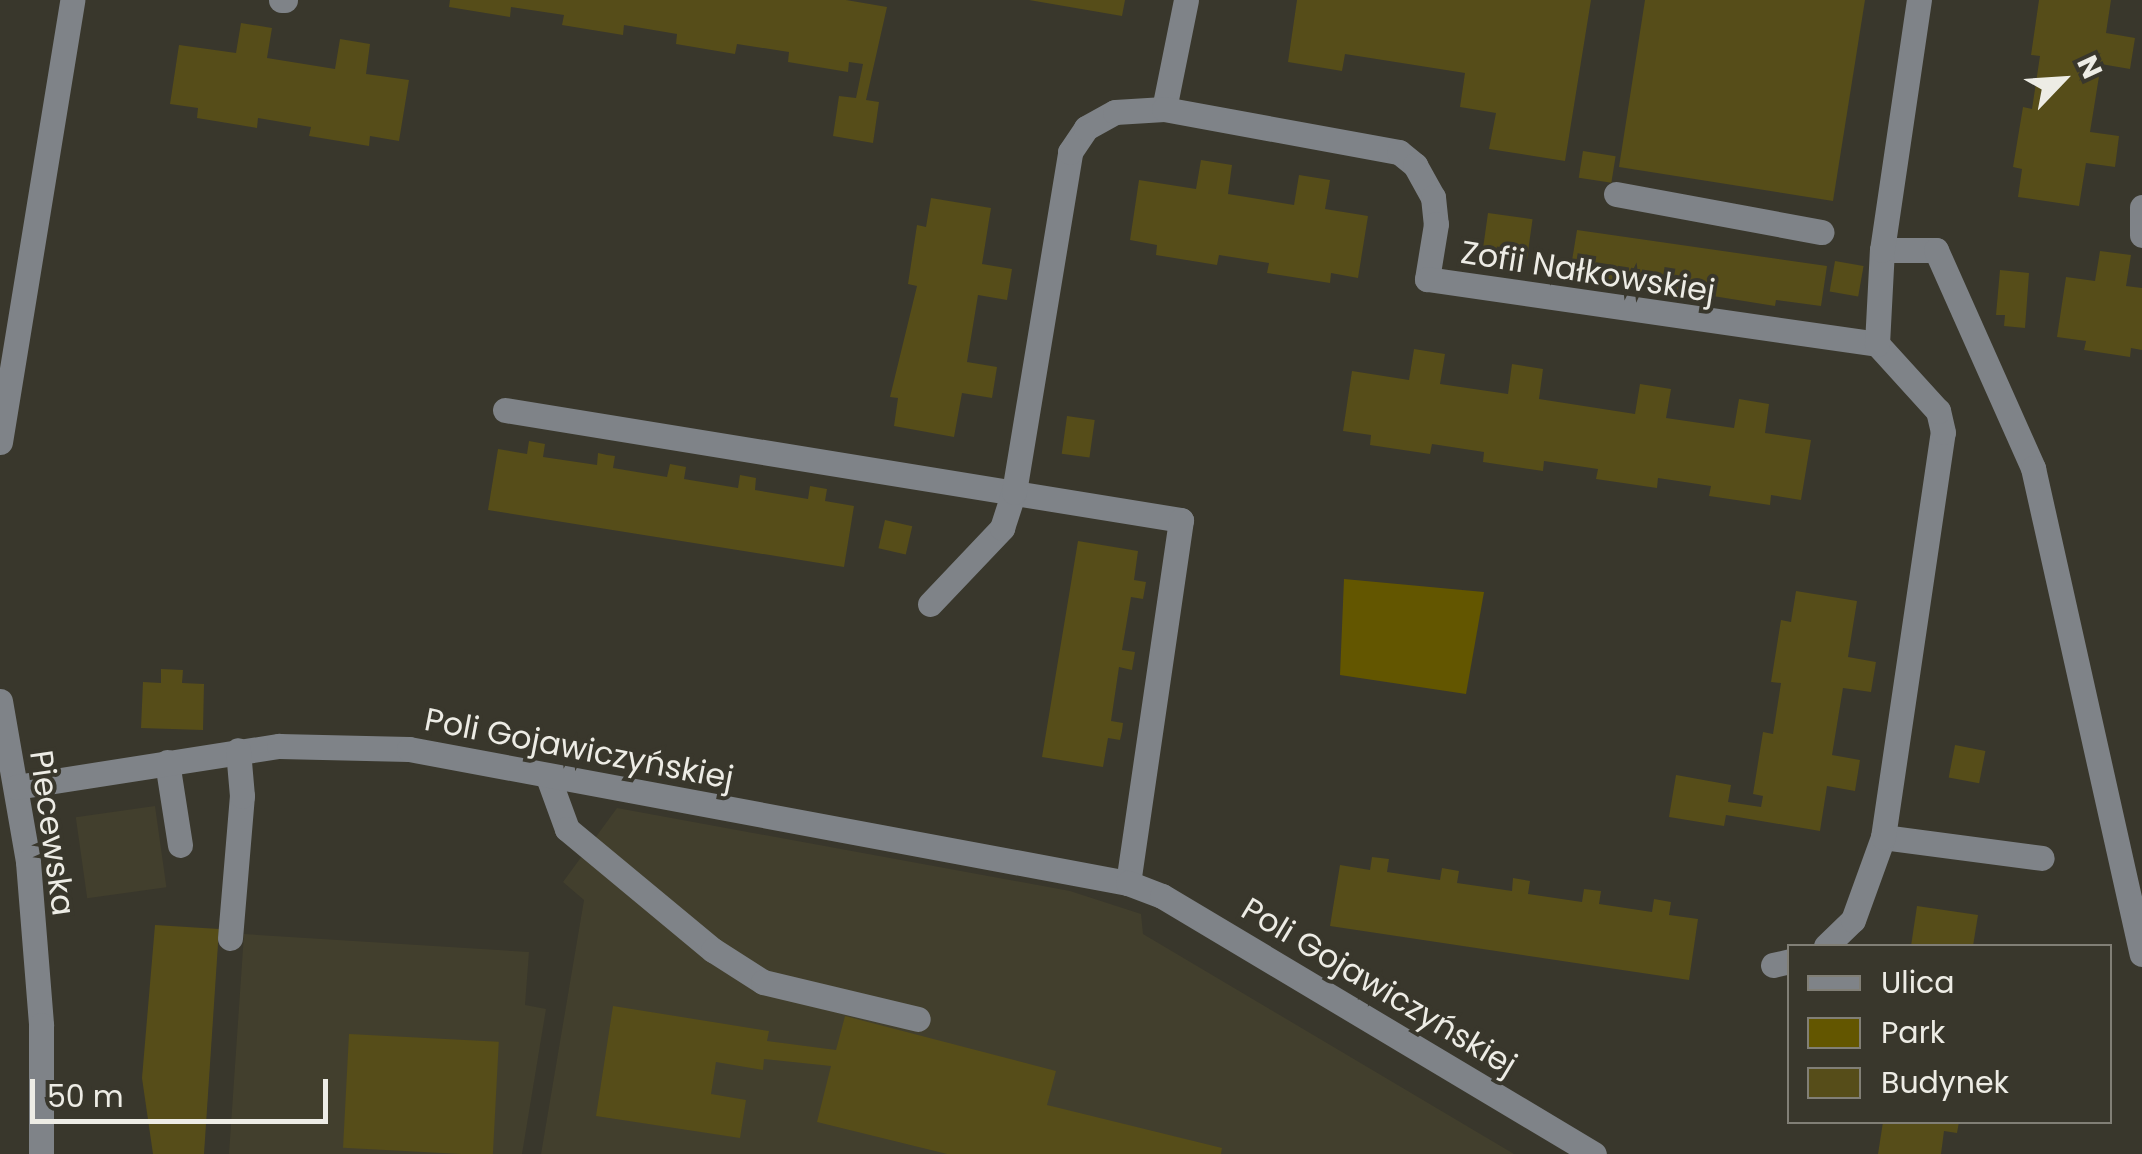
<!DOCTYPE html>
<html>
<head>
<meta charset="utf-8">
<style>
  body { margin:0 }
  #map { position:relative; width:2142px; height:1154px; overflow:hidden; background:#39372c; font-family:Poppins,sans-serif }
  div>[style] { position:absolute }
  .built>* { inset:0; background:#423f2d; transform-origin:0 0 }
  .green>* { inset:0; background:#635600 }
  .building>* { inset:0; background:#564d19; transform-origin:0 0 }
  .minor>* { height:25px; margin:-12.5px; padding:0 12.5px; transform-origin:12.5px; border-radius:12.5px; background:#7f8388 }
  span { translate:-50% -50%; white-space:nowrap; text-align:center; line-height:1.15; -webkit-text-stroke:8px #39372c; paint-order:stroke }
  .street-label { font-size:32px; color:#edece5 }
  .legend { position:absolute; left:1787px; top:944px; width:325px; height:180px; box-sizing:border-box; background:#39372c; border:2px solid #817f76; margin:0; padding:12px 18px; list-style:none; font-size:30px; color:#edece5 }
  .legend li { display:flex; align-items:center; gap:20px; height:50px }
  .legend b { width:50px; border:2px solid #817f76 }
  .north { position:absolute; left:2012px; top:30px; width:100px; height:100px; -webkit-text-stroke:8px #39372c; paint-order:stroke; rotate:65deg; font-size:28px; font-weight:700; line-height:40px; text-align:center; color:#edece5 }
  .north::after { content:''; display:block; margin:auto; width:35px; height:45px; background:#edece5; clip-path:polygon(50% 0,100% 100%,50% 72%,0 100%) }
  .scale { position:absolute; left:30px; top:1079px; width:298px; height:45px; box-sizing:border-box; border:5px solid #edece5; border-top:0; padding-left:12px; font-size:30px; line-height:35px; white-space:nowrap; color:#edece5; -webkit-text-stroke:8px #39372c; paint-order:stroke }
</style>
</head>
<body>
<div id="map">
  <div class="built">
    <i style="left:155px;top:806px;width:82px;height:80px;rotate:82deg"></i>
    <i style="clip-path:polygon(617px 808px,1070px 891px,1141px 914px,1143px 934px,1514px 1154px,541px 1154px,584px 900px,563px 882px)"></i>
    <i style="clip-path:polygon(244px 934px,529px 952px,525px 1005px,546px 1009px,522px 1154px,229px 1154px)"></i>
  </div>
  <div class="green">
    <i style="clip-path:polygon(1344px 579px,1484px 592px,1466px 694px,1340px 675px)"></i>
  </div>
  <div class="building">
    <i style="clip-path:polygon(450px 0,846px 0,887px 7px,866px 100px,879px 102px,873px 143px,833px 136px,839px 96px,856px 98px,863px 64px,849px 62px,848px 72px,788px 62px,789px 52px,737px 44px,735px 54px,676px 44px,677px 34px,624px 25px,623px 35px,562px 25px,564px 15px,511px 7px,510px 17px,449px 7px)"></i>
    <i style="clip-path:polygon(1029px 0,1125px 0,1122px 16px)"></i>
    <i style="clip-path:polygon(1297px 0,1591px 0,1565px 161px,1489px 149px,1496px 113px,1460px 107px,1465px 73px,1345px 54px,1342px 71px,1288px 62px)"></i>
    <i style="clip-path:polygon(1645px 0,1865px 0,1833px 201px,1619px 167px)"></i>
    <i style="clip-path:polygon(2039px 0,2111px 0,2106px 33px,2135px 38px,2130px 69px,2101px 64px,2090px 132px,2119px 136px,2115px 167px,2086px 163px,2079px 206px,2018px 197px,2022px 169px,2013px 167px,2023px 107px,2032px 109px,2040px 56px,2031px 55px)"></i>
    <i style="clip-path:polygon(241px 23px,272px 28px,267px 58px,335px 69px,340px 39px,370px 44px,366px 74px,409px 80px,399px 141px,370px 136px,369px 146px,309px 136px,311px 127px,258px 118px,257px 128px,197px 118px,198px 108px,170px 104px,179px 45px,236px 53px)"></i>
    <i style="left:1583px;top:151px;width:33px;height:27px;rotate:9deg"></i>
    <i style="clip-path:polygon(1201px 160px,1232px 165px,1228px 194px,1294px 205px,1299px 175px,1330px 180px,1325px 209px,1368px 216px,1358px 278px,1331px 273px,1330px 283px,1267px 273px,1269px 263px,1219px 255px,1217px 265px,1156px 255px,1157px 245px,1130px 240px,1139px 180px,1196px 189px)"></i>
    <i style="clip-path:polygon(931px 198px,991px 208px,982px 264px,1012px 269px,1007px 300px,978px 295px,967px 362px,997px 367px,992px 398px,962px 393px,954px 437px,894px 426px,898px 398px,890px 397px,917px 286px,908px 284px,917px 225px,926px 227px)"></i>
    <i style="left:1488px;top:213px;width:45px;height:40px;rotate:8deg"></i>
    <i style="clip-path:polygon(1577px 230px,1827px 266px,1821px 306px,1776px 300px,1775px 306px,1570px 273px)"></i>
    <i style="clip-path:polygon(2100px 251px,2131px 255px,2126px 286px,2142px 288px,2142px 350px,2131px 348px,2130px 357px,2084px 350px,2086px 341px,2057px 337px,2066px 277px,2095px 281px)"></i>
    <i style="left:1835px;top:261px;width:29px;height:31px;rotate:10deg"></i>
    <i style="clip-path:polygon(2000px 270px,2029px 273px,2025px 328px,2004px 326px,2005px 315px,1996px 315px)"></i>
    <i style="clip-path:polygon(1414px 349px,1445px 354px,1440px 384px,1508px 394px,1512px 364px,1543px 369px,1539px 399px,1635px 414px,1640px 384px,1671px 389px,1666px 418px,1734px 428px,1739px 399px,1769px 404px,1765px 433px,1811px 440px,1801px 500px,1771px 495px,1770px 505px,1709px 496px,1711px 486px,1658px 478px,1657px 488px,1596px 479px,1598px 469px,1544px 461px,1543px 471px,1483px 462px,1484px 452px,1432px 444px,1430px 454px,1370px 445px,1371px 435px,1343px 431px,1352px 371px,1409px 380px)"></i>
    <i style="left:1067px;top:416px;width:28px;height:38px;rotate:8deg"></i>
    <i style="clip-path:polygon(529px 441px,545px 444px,543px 457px,597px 465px,598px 453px,607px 455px,615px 456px,613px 468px,667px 477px,670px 464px,686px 467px,684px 479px,738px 488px,740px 475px,756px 478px,755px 490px,808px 499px,810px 486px,827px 489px,825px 501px,854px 506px,844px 567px,488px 510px,498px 449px,527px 454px)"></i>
    <i style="left:885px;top:520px;width:28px;height:29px;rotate:13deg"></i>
    <i style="clip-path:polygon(1078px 541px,1138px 551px,1134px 580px,1146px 582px,1143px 599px,1131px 597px,1122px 650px,1135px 652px,1132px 670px,1119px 667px,1111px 721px,1123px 723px,1122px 731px,1120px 740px,1108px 738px,1103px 767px,1042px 757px)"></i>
    <i style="clip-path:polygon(1796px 591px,1857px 601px,1848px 657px,1876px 662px,1871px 692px,1843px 688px,1832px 755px,1860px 760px,1855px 791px,1827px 786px,1820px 831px,1726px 815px,1724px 826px,1669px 817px,1676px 775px,1731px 785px,1728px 802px,1761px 807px,1763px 796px,1753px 794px,1763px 732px,1773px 734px,1781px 683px,1771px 682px,1781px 620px,1791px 622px)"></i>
    <i style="clip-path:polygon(161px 669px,183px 670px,182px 683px,204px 684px,203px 730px,141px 728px,143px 682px,161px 683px)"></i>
    <i style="left:1955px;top:745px;width:31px;height:33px;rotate:11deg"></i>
    <i style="clip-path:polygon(1372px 857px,1389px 859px,1387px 872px,1440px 880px,1442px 868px,1459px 871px,1457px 883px,1512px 891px,1513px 878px,1530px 881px,1528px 894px,1582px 902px,1584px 889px,1601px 891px,1599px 904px,1652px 912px,1654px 899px,1671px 902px,1669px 915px,1698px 919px,1689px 980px,1330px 926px,1340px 865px,1370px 870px)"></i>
    <i style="clip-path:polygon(1917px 906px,1978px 915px,1973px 946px,1911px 946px)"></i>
    <i style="clip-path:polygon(155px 925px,219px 929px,204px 1154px,153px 1154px,142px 1078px)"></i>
    <i style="clip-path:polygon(613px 1006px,769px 1031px,767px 1041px,836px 1050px,845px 1016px,1056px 1071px,1047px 1105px,1222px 1148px,1221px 1154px,947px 1154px,817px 1122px,831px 1066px,764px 1059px,763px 1070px,716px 1062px,711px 1094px,746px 1100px,740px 1138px,596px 1116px)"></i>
    <i style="left:349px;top:1034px;width:150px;height:114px;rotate:3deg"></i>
    <i style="clip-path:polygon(1883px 1122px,1959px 1122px,1957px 1133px,1944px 1131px,1941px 1154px,1878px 1154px)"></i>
  </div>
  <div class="minor">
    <i style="left:281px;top:0;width:4px"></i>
    <i style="left:1164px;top:109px;width:111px;rotate:-78.6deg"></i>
    <i style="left:1616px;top:194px;width:209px;rotate:10.5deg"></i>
    <i style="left:2142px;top:207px;width:28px;rotate:90deg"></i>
    <i style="left:1882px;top:250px;width:54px"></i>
    <i style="left:1936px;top:250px;width:239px;rotate:66deg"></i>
    <i style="left:2033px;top:468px;width:498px;rotate:77.4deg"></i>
    <i style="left:505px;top:410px;width:685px;rotate:9.24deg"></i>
    <i style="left:1181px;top:520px;width:367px;rotate:98.3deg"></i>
    <i style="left:0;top:442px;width:448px;rotate:-80.7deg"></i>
    <i style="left:930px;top:604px;width:105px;rotate:-46.5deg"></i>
    <i style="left:1002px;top:528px;width:38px;rotate:-72deg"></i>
    <i style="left:1014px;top:492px;width:345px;rotate:-80.6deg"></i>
    <i style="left:1070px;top:152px;width:29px;rotate:-56deg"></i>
    <i style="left:1086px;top:128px;width:33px;rotate:-29deg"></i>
    <i style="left:1115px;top:112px;width:49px;rotate:-3.5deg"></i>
    <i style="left:1164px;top:109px;width:239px;rotate:10.4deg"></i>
    <i style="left:1399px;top:152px;width:21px;rotate:39deg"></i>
    <i style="left:1415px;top:165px;width:37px;rotate:61deg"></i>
    <i style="left:1433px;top:197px;width:27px;rotate:84deg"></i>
    <i style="left:1436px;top:224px;width:56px;rotate:99.3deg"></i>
    <i style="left:1427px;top:279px;width:455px;rotate:8.2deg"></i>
    <i style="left:0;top:701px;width:163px;rotate:80.1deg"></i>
    <i style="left:28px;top:862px;width:164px;rotate:85.4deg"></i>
    <i style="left:41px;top:1025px;width:129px;rotate:90deg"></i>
    <i style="left:167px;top:762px;width:84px;rotate:81.1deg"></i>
    <i style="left:548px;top:777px;width:55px;rotate:69.9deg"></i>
    <i style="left:567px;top:829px;width:190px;rotate:39.7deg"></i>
    <i style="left:713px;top:950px;width:59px;rotate:32.6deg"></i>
    <i style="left:763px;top:982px;width:159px;rotate:13.4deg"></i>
    <i style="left:16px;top:787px;width:266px;rotate:-8.9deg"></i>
    <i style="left:279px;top:746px;width:130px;rotate:1.3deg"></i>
    <i style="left:409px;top:749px;width:731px;rotate:10.56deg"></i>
    <i style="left:1128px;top:883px;width:36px;rotate:21deg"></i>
    <i style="left:1162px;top:896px;width:503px;rotate:30.85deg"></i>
    <i style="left:1883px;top:837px;width:160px;rotate:7.5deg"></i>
    <i style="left:230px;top:938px;width:143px;rotate:-85.2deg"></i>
    <i style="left:242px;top:796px;width:46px;rotate:-95deg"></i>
    <i style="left:1826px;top:946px;width:37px;rotate:-44deg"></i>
    <i style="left:1853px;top:920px;width:88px;rotate:-70.1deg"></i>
    <i style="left:1883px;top:837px;width:409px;rotate:-81.6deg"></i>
    <i style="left:1943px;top:432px;width:22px;rotate:-103deg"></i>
    <i style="left:1938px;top:411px;width:91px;rotate:-132.3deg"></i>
    <i style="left:1877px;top:344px;width:94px;rotate:-87deg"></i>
    <i style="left:1882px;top:250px;width:253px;rotate:-81.6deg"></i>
    <i style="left:1773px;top:965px;width:17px;rotate:-13deg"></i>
  </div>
  <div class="street-label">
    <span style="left:1588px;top:272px;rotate:9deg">Zofii Nałkowskiej</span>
    <span style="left:579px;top:749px;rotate:11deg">Poli Gojawiczyńskiej</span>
    <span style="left:52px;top:833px;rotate:82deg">Piecewska</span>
    <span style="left:1379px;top:987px;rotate:31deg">Poli Gojawiczyńskiej</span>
  </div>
  <ul class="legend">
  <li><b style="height:12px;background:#7f8388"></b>Ulica</li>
  <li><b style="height:28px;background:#635600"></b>Park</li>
  <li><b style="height:28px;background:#564d19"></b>Budynek</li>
  </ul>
  <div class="north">N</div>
  <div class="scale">50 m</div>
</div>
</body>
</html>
